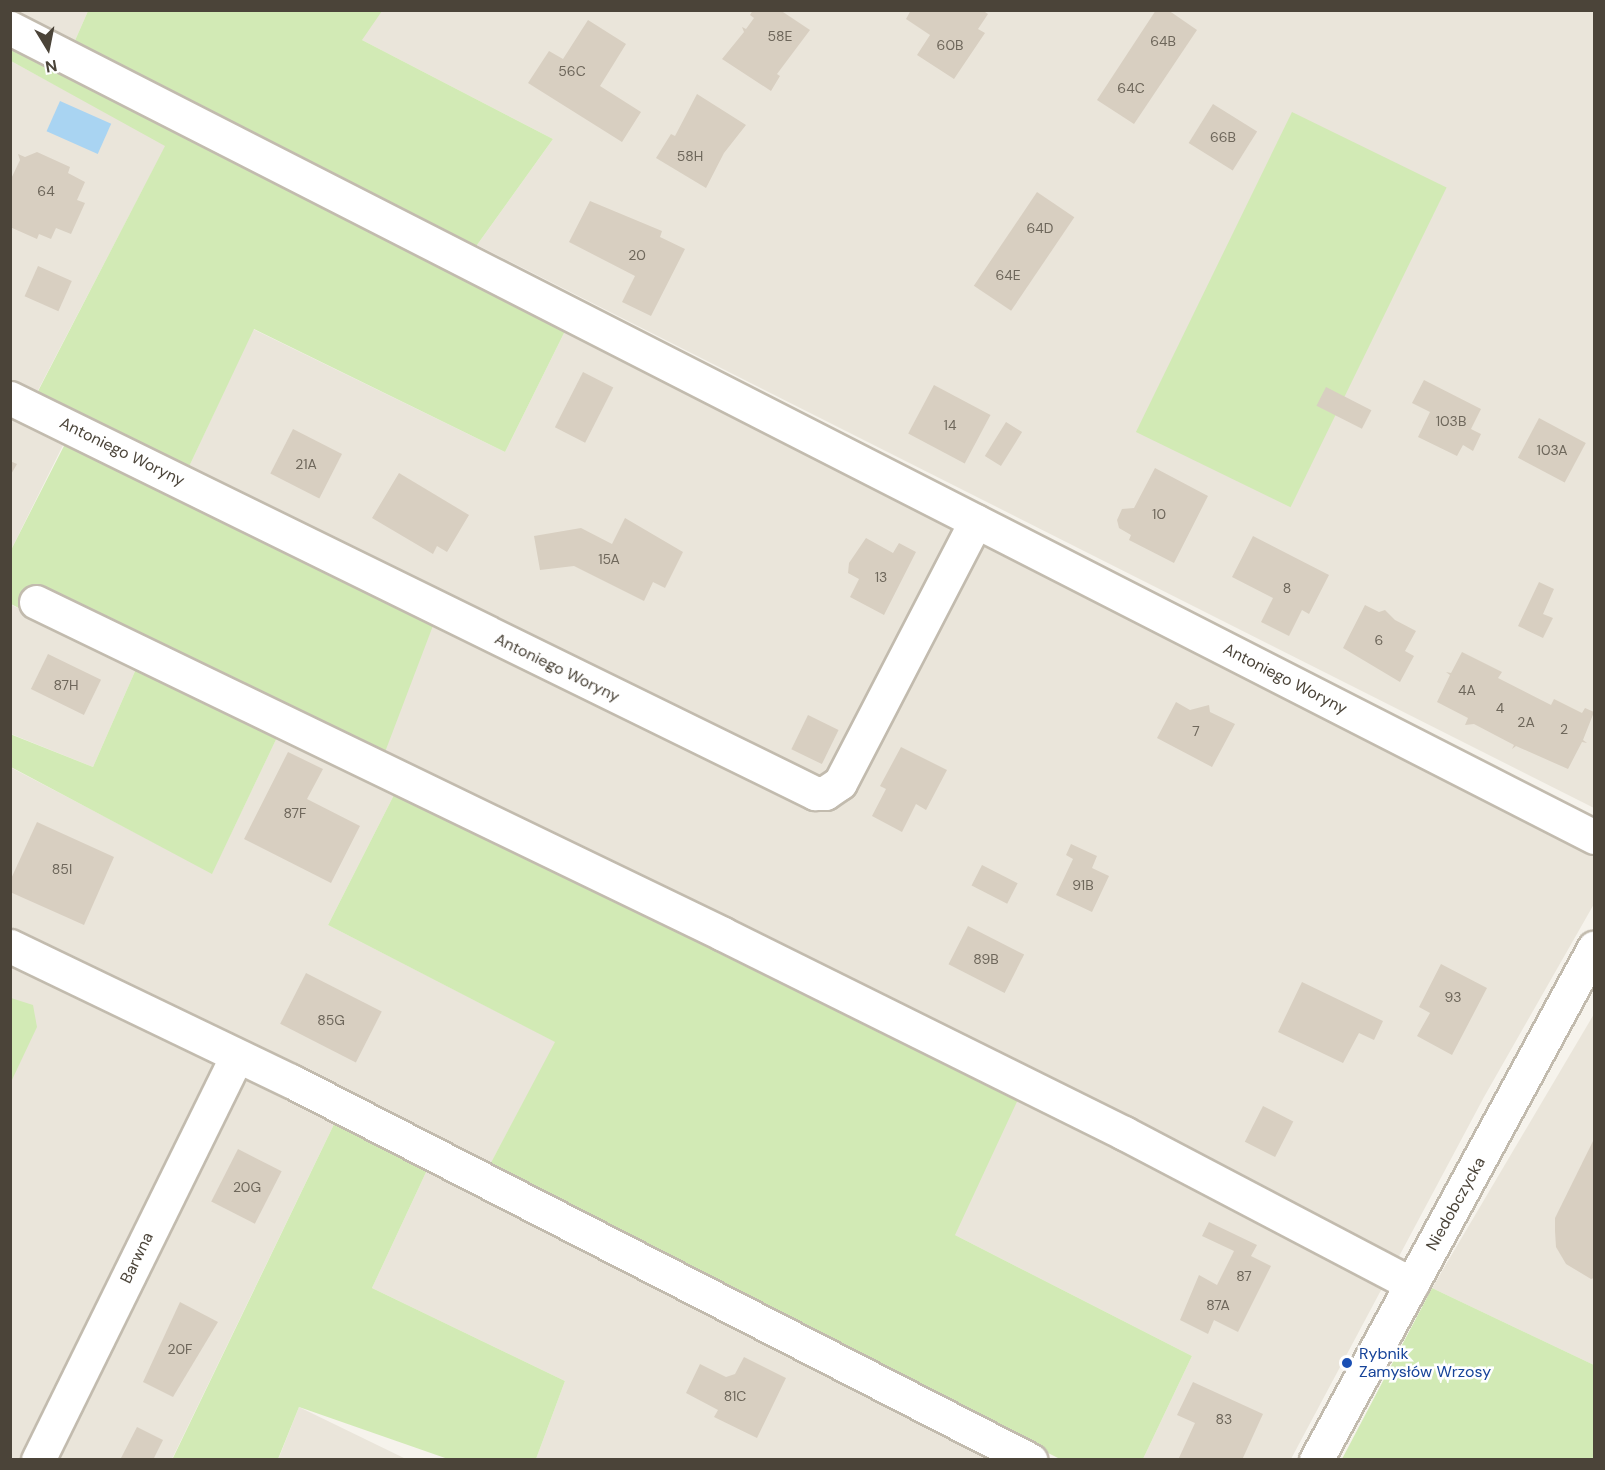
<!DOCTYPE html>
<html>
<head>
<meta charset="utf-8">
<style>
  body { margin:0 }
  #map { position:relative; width:1605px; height:1470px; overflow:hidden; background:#f6f3ec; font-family:"DM Sans",sans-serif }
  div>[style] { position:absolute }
  .residential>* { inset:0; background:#eae5da }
  .green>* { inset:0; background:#d2eab5; transform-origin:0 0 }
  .water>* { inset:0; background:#a9d4f2; transform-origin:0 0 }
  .building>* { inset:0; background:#d8cfc1; transform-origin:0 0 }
  .roads { filter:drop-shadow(2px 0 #c2bbae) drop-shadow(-2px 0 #c2bbae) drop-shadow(0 2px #c2bbae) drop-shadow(0 -2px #c2bbae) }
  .street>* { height:33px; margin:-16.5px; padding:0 16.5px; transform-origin:16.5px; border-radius:16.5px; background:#fff }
  .dots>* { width:16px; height:16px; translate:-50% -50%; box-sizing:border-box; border:3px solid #fff; border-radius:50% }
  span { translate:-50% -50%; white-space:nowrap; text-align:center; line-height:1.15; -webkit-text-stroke:5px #fff; paint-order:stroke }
  .number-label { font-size:14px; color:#6e675b }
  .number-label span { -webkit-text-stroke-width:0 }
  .street-label { font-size:16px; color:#4b4439 }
  .transit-label { font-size:16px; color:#164399 }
  .left { translate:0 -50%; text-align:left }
  .frame { position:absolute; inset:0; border:12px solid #4b4439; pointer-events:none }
  .north { position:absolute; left:18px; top:18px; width:60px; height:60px; -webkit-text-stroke:4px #fff; paint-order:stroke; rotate:170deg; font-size:16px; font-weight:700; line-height:24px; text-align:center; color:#4b4439 }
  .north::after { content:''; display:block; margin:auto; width:21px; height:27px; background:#4b4439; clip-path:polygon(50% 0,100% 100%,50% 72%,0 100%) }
</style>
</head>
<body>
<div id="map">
  <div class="residential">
    <i style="clip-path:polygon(10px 11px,88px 11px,66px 61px,11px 41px)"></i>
    <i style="clip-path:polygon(306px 11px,1594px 11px,1594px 808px,477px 245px,553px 139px)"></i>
    <i style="clip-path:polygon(11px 61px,166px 145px,35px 396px,77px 417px,11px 550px)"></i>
    <i style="clip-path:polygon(253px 329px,505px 452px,566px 329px,1594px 854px,1594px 904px,1484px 1097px,1291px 1459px,1143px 1459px,1192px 1356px,955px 1235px,382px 761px,186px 473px)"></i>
    <i style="clip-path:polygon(10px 604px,136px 669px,93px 767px,11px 734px)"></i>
    <i style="clip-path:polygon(282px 727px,398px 787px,328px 925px,556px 1042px,486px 1172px,11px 942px,10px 767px,212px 873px)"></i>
    <i style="clip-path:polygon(11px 962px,338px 1116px,172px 1459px,39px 1459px,26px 1446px,20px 1459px,11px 1460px)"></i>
    <i style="clip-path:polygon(1594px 1014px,1594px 1365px,1432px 1288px)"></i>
    <i style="clip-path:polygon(428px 1168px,1014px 1459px,536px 1459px,565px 1381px,372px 1288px)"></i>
    <i style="clip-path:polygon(299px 1407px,406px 1459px,278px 1460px)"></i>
  </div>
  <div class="green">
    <i style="clip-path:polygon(88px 11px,382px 11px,362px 40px,553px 139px,477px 245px,466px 277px,566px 329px,505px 452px,254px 329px,186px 473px,35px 397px,165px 146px,11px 61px,10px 41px,66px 61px)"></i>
    <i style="left:1292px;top:112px;width:172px;height:356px;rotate:26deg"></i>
    <i style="clip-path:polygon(66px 442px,434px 623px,382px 760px,1021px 1093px,955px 1235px,1192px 1356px,1143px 1459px,1060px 1459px,486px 1172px,555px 1042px,328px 925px,398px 787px,282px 727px,212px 874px,11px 767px,10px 734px,93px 767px,136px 669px,11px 604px,11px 550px)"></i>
    <i style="clip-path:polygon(11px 998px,33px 1005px,37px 1027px,11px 1082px)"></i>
    <i style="clip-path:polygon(338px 1116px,428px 1168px,372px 1288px,565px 1381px,536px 1459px,448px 1459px,299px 1407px,278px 1459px,172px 1460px)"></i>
    <i style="clip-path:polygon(1432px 1288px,1594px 1365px,1594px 1459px,1342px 1459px)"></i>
  </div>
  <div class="water">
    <i style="left:60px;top:101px;width:56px;height:33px;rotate:24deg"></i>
  </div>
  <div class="building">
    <i style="clip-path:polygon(753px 10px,780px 10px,810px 30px,777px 74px,780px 76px,771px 91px,722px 59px,744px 32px,742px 27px,746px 29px,754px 18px,750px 15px)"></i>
    <i style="clip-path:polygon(911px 10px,982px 10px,988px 14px,978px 29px,985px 33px,954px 79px,917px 55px,930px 35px,906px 19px)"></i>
    <i style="clip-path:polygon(1156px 10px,1168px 10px,1197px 30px,1134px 124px,1097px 100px)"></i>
    <i style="clip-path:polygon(588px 20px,626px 44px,600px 86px,641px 112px,622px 142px,528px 83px,549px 51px,563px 59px)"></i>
    <i style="clip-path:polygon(697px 94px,746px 125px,724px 153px,706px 188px,656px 158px,671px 134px,675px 136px)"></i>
    <i style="left:1213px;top:104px;width:52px;height:46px;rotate:32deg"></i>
    <i style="clip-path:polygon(37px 152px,70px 167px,68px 173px,85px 182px,77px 200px,85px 203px,71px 234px,56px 228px,51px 239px,39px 234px,37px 239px,10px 227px,10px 181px,20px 160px,18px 154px,25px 157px)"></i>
    <i style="left:1037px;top:192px;width:45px;height:113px;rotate:34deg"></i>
    <i style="clip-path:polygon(590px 201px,662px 231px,660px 237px,685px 249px,651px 316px,622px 302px,635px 276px,569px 242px)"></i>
    <i style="left:38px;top:266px;width:37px;height:33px;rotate:24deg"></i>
    <i style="left:583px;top:372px;width:34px;height:62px;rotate:27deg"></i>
    <i style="clip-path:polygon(1424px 380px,1481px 409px,1471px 429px,1481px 434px,1473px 451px,1463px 445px,1457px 456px,1418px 437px,1430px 412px,1412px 403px)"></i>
    <i style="left:934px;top:385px;width:64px;height:55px;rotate:28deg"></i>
    <i style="left:1326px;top:387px;width:51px;height:21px;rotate:27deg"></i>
    <i style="left:1539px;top:418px;width:53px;height:45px;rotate:28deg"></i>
    <i style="left:1006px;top:422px;width:19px;height:40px;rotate:32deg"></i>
    <i style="left:293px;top:429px;width:55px;height:50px;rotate:27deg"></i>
    <i style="clip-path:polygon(10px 461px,17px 464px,10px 476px)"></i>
    <i style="clip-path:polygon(1155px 468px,1208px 496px,1174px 563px,1129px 540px,1131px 535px,1119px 528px,1117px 520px,1122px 509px,1134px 508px)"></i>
    <i style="clip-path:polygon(399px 473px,469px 515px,447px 552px,437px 546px,433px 554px,372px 518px)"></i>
    <i style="clip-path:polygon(625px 518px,683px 552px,665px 588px,653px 582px,644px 601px,574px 566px,540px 570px,534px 536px,581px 528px,612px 544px)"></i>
    <i style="clip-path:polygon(1253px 536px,1329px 575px,1309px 614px,1302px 610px,1289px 636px,1261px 622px,1273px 598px,1232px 577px)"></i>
    <i style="clip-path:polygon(866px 538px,893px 553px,899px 543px,916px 552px,884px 615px,850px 597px,859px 579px,848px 573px,849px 563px)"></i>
    <i style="clip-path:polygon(1539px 582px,1554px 589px,1543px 614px,1553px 618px,1543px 638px,1518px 626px)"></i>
    <i style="clip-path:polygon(1365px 605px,1379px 612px,1385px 610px,1395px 620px,1416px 631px,1405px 651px,1414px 656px,1400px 682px,1343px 648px)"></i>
    <i style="clip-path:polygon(1462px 652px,1502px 672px,1498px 678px,1551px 705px,1554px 699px,1582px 713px,1585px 708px,1594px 712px,1583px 740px,1587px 743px,1582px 742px,1568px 769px,1516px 746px,1512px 749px,1514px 745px,1474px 724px,1465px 725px,1468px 718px,1437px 702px,1450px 675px,1446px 672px,1451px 673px)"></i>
    <i style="left:48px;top:654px;width:59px;height:39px;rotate:26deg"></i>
    <i style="clip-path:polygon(1176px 702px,1190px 710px,1209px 705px,1210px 712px,1235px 724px,1212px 767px,1157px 738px)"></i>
    <i style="left:808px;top:715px;width:34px;height:38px;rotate:26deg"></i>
    <i style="clip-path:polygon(901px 747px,947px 770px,926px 810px,916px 804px,902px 832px,872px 816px,886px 789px,880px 786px)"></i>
    <i style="clip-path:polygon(288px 752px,323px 769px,307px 799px,360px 826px,331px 883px,244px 839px)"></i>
    <i style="clip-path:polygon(37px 822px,114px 857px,84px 925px,10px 892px,10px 881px)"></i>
    <i style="clip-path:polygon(1071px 844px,1097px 856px,1092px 868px,1109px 876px,1092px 912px,1056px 895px,1073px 859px,1066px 855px)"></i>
    <i style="left:982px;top:865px;width:40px;height:23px;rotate:27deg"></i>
    <i style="left:968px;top:926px;width:63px;height:43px;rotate:27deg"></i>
    <i style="clip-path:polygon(1441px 964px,1487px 988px,1452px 1055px,1417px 1036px,1430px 1013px,1419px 1007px)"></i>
    <i style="left:306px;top:973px;width:85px;height:57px;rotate:27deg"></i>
    <i style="clip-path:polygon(1302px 982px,1383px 1021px,1374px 1040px,1359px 1033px,1343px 1063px,1278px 1032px)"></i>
    <i style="left:1263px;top:1106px;width:34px;height:40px;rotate:27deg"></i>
    <i style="clip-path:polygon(1594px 1139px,1594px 1278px,1591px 1279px,1566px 1264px,1556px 1247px,1555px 1231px,1555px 1218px)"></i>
    <i style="left:238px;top:1149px;width:49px;height:59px;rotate:27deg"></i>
    <i style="clip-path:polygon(1209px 1222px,1257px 1245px,1251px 1256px,1271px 1266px,1238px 1332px,1214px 1320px,1208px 1334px,1180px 1320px,1199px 1275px,1217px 1285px,1234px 1251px,1202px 1236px)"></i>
    <i style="clip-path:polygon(180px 1302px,218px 1322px,173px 1397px,143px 1382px)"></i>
    <i style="clip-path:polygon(744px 1357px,786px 1378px,757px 1438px,714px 1417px,718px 1410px,686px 1393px,700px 1364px,726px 1377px,735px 1374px)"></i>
    <i style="clip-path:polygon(1193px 1382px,1263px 1414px,1242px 1460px,1178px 1460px,1195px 1423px,1177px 1415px)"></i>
    <i style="clip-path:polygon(137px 1427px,163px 1440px,153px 1460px,120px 1460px)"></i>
  </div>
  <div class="roads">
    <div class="street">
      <i style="left:10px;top:28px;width:1779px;rotate:27.05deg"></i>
      <i style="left:10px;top:398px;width:897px;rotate:26.14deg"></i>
      <i style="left:815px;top:793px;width:10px"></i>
      <i style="left:825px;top:793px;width:18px;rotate:-34deg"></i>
      <i style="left:840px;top:783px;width:295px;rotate:-62.6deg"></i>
      <i style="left:36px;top:602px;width:763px;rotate:25.79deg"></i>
      <i style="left:723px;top:934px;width:448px;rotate:26.4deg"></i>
      <i style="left:1124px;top:1133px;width:325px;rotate:27.7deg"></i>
      <i style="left:10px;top:946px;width:312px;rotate:25.7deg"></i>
      <i style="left:291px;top:1081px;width:831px;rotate:27.15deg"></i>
      <i style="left:38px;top:1460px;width:450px;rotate:-63.8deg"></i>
      <i style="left:1316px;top:1460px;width:583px;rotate:-61.5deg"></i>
    </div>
  </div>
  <div class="dots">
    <i style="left:1347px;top:1363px;background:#1a4fb4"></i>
  </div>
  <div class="number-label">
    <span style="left:780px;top:36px">58E</span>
    <span style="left:1163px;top:41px">64B</span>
    <span style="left:950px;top:45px">60B</span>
    <span style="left:572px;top:71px">56C</span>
    <span style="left:1131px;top:88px">64C</span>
    <span style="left:1223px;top:137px">66B</span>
    <span style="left:690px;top:156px">58H</span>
    <span style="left:46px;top:191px">64</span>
    <span style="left:1040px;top:228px">64D</span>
    <span style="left:637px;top:255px">20</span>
    <span style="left:1008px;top:275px">64E</span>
    <span style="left:1451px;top:421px">103B</span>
    <span style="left:950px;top:425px">14</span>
    <span style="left:1552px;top:450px">103A</span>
    <span style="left:306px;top:464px">21A</span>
    <span style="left:1159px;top:514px">10</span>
    <span style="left:609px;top:559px">15A</span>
    <span style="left:881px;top:577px">13</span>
    <span style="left:1287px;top:588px">8</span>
    <span style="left:1379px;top:640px">6</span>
    <span style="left:66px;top:685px">87H</span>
    <span style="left:1467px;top:690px">4A</span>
    <span style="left:1500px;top:708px">4</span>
    <span style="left:1526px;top:722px">2A</span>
    <span style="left:1564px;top:729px">2</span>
    <span style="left:1196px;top:731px">7</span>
    <span style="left:295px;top:813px">87F</span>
    <span style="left:62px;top:869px">85I</span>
    <span style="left:1083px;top:885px">91B</span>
    <span style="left:986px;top:959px">89B</span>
    <span style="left:1453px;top:997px">93</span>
    <span style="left:331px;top:1020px">85G</span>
    <span style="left:247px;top:1187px">20G</span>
    <span style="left:1244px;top:1276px">87</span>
    <span style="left:1218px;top:1305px">87A</span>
    <span style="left:180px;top:1349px">20F</span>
    <span style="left:735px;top:1396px">81C</span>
    <span style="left:1224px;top:1419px">83</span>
  </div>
  <div class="street-label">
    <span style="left:122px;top:452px;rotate:26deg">Antoniego Woryny</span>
    <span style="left:557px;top:668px;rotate:26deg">Antoniego Woryny</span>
    <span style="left:1285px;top:679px;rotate:27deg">Antoniego Woryny</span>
    <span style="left:1456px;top:1204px;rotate:-61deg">Niedobczycka</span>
    <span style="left:137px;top:1258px;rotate:-64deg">Barwna</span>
  </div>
  <div class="transit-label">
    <span class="left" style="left:1359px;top:1363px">Rybnik<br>Zamysłów Wrzosy</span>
  </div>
  <div class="frame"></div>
  <div class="north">N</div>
</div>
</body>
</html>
